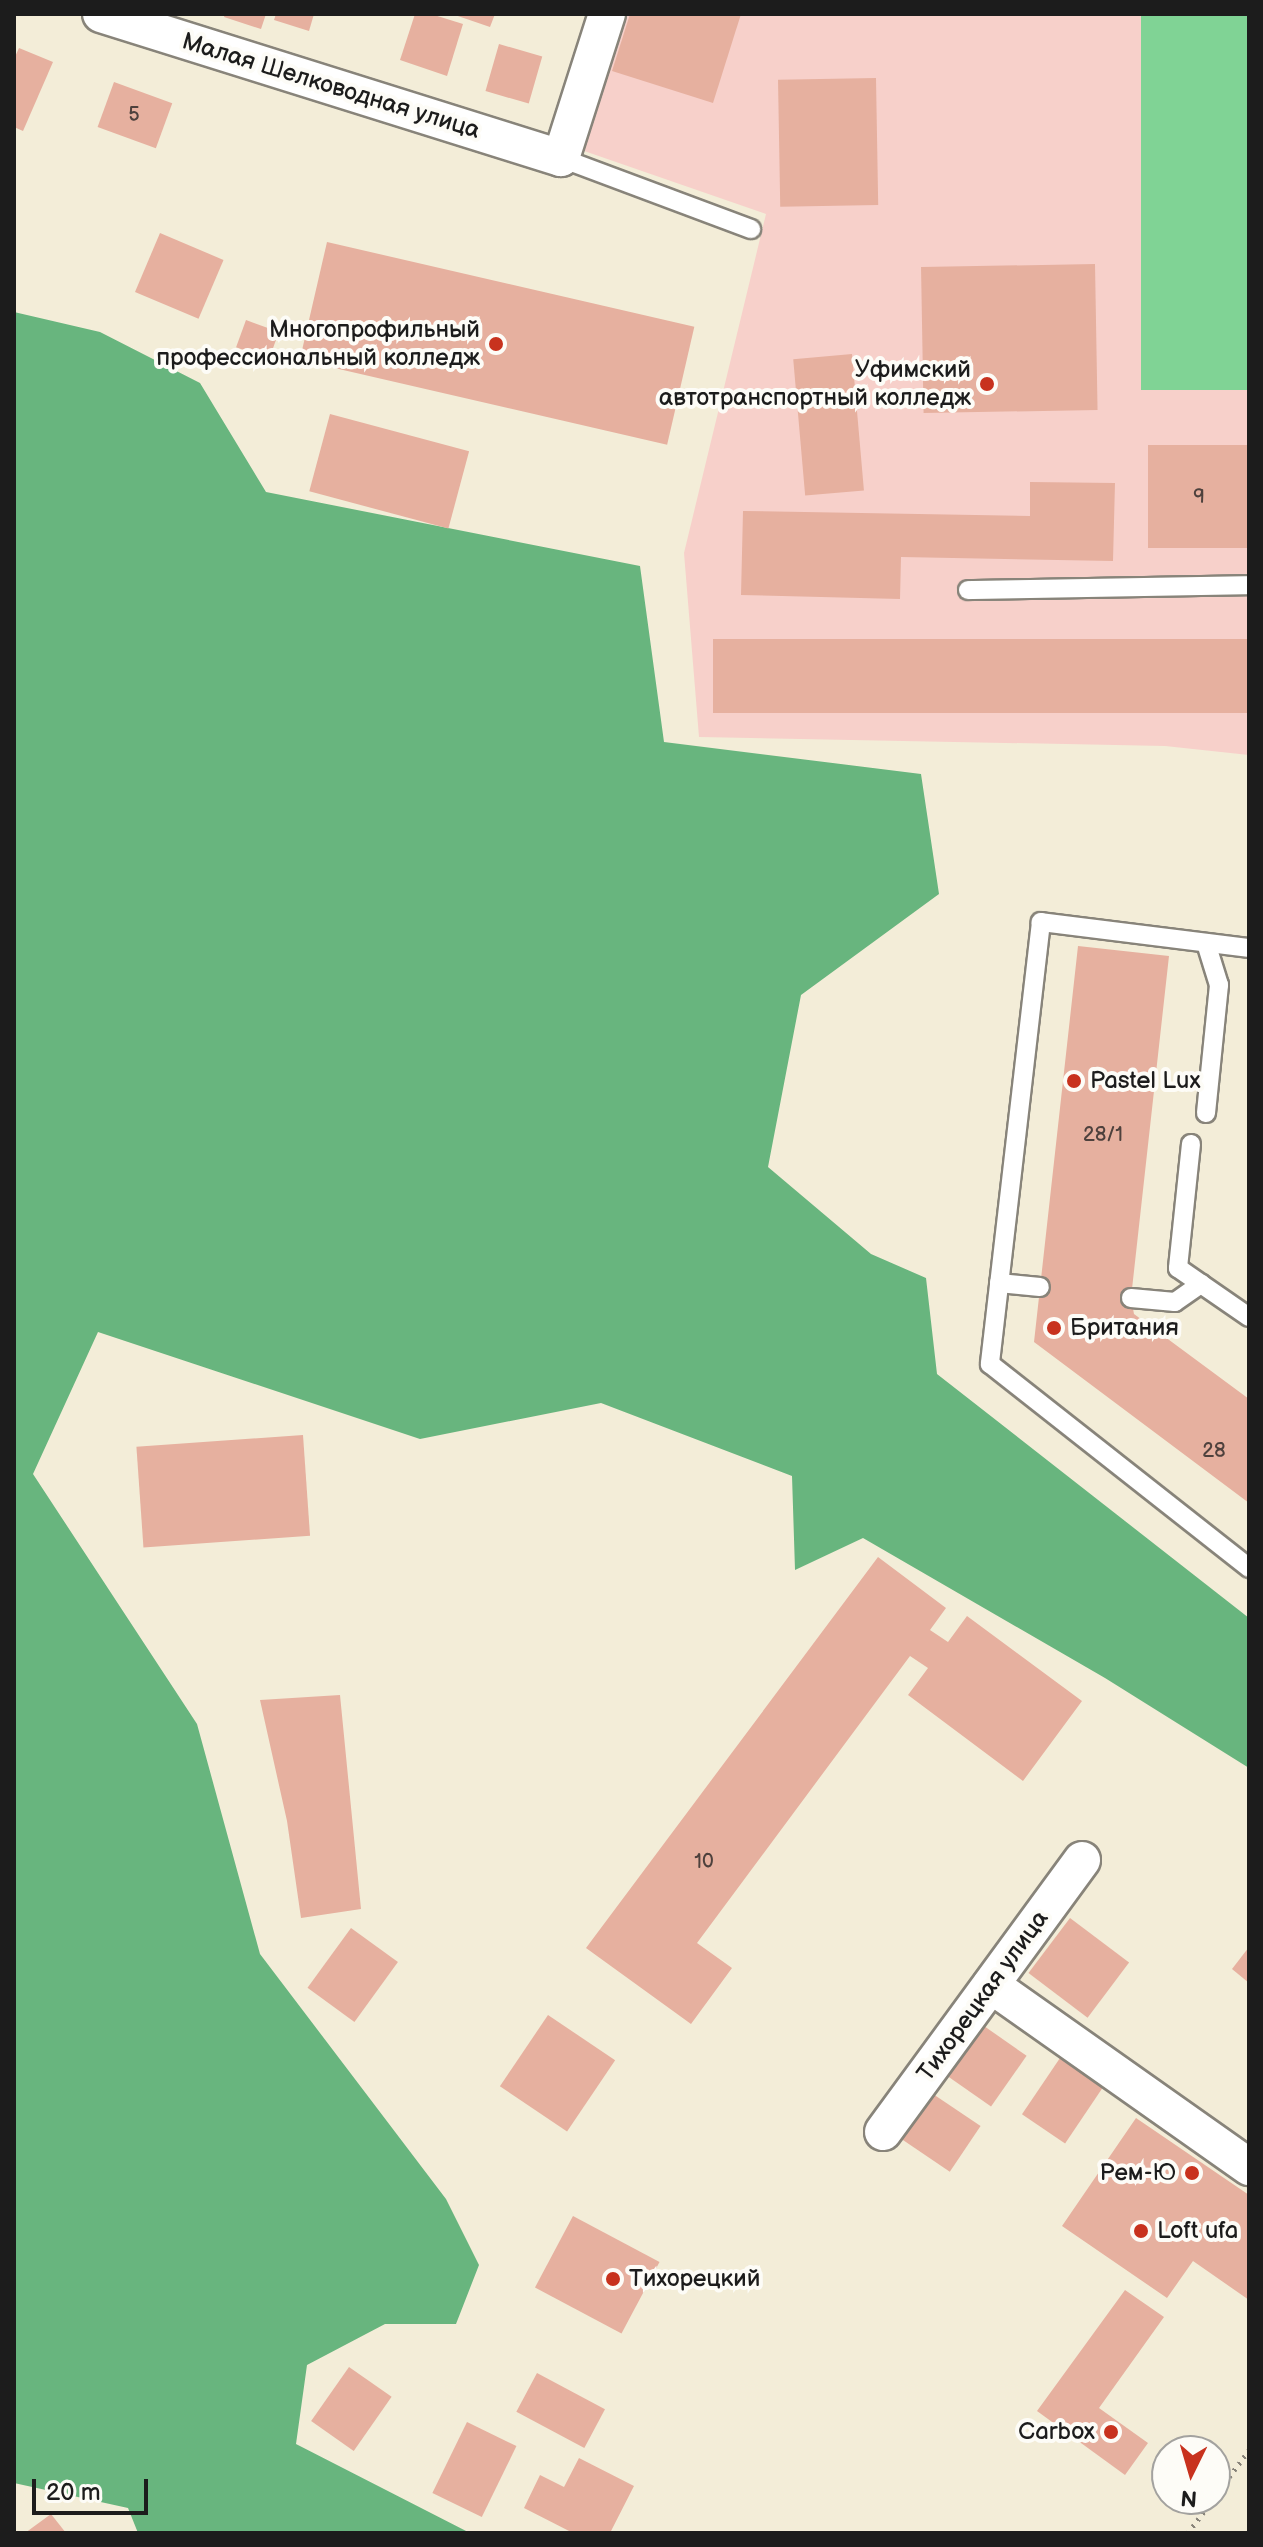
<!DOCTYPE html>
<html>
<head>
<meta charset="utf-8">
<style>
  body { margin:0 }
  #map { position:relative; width:1263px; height:2547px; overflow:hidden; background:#f3edd8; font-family:"Balsamiq Sans",sans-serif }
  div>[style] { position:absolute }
  .built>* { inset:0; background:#f7d0ca }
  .green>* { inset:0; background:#80d395; transform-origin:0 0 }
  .forest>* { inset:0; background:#68b57e }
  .building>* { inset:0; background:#e6b09f; transform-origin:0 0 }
  .path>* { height:5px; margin-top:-2.5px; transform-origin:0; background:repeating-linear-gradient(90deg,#88847a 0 2px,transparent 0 8px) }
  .roads { filter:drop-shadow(2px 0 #88847a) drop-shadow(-2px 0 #88847a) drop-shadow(0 2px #88847a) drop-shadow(0 -2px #88847a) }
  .service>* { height:18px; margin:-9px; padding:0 9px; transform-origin:9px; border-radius:9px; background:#fff }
  .minor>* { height:36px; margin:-18px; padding:0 18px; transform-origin:18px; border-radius:18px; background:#fff }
  .dots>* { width:22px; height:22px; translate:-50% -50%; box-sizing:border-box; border:4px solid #fdfcf7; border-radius:50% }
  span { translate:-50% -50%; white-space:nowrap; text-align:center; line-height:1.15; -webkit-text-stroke:8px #fdfcf7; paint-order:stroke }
  .number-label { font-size:20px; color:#4e413d }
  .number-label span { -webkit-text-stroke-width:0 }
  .street-label { font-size:24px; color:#1c1c1c }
  .poi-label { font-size:24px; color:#1c1c1c }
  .right { translate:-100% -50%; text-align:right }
  .left { translate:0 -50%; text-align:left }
  .frame { position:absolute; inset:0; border:16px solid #1c1c1c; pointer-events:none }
  .north { position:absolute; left:1151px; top:2435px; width:80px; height:80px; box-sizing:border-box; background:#fdfcf7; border:2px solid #a3a29f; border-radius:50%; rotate:185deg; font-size:22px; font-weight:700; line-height:32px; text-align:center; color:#1c1c1c }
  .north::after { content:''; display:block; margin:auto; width:28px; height:36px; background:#c8321e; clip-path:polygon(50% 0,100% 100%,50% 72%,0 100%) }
  .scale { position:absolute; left:32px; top:2479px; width:116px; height:36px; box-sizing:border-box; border:4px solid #1c1c1c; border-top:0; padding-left:10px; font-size:24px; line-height:28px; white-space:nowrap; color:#1c1c1c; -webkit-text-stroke:6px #fdfcf7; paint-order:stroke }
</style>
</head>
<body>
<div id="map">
  <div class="built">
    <i style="clip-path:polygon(612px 14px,1249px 14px,1249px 755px,1165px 746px,699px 737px,684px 553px,766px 214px,564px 144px)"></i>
  </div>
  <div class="green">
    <i style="left:1141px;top:14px;width:108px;height:376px"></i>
  </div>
  <div class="forest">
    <i style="clip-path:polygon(14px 312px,100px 332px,200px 383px,266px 492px,640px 566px,664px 742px,921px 774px,939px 894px,801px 995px,768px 1167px,871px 1254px,926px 1278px,937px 1374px,1249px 1618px,1249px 1768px,1105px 1678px,863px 1538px,795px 1570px,792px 1476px,601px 1403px,420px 1439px,98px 1332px,33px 1474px,197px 1724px,260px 1954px,446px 2199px,479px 2265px,456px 2324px,385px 2324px,307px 2365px,296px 2444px,470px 2533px,138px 2533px,128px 2508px,14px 2483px)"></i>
  </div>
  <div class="building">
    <i style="clip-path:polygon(225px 14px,266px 14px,261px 29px,224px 17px)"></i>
    <i style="clip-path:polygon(276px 14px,314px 14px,309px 31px,274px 20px)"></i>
    <i style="clip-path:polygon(415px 14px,431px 14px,463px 24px,447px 76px,400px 60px)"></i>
    <i style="clip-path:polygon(452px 14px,495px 14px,490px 27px)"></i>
    <i style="clip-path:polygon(630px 14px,741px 14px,713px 103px,612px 71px)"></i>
    <i style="left:499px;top:44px;width:45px;height:49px;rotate:16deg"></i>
    <i style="clip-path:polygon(19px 48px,53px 62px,23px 131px,14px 127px,14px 59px)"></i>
    <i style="left:876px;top:78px;width:127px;height:98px;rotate:89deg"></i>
    <i style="left:114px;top:82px;width:62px;height:48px;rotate:20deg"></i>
    <i style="left:160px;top:233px;width:69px;height:64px;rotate:23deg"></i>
    <i style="left:327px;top:242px;width:377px;height:121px;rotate:13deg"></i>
    <i style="left:1095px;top:264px;width:146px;height:174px;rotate:89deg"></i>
    <i style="left:246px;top:320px;width:35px;height:29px;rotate:20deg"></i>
    <i style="left:852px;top:354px;width:137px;height:59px;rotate:85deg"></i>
    <i style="left:330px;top:414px;width:144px;height:80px;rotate:15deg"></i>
    <i style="left:1249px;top:445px;width:103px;height:101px;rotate:90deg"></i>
    <i style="clip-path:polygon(1030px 482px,1115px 483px,1113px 561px,901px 557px,900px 599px,741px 595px,743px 511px,1030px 516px)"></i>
    <i style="left:1249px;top:639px;width:74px;height:536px;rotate:90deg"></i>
    <i style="clip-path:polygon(1078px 946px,1169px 956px,1131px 1298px,1134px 1314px,1249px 1399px,1249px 1503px,1034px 1342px)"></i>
    <i style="left:303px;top:1435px;width:101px;height:167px;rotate:86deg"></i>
    <i style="clip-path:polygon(878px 1557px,946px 1608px,930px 1630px,948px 1642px,967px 1616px,1082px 1701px,1023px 1781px,908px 1695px,928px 1668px,910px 1656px,697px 1943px,732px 1968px,691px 2024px,586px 1948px)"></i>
    <i style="clip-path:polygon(340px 1695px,361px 1909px,301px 1918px,287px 1821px,260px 1700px)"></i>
    <i style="left:1070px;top:1918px;width:74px;height:69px;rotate:37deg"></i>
    <i style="left:351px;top:1928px;width:58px;height:74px;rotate:36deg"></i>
    <i style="clip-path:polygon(1249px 1947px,1249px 1983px,1232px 1969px)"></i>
    <i style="left:548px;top:2015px;width:81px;height:86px;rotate:34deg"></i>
    <i style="left:984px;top:2026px;width:52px;height:62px;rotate:35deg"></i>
    <i style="left:1060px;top:2058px;width:52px;height:68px;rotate:34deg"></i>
    <i style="left:930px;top:2092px;width:61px;height:55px;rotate:34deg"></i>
    <i style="clip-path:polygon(1136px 2118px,1249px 2195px,1249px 2300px,1193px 2261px,1167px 2298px,1062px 2226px)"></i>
    <i style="left:573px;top:2216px;width:98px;height:81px;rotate:28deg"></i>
    <i style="clip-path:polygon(1125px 2290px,1164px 2317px,1099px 2408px,1148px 2443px,1125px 2475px,1037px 2411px)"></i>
    <i style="left:349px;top:2367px;width:52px;height:66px;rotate:35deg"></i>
    <i style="left:537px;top:2373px;width:77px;height:44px;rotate:28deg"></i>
    <i style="left:467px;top:2422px;width:55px;height:79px;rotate:26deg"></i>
    <i style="clip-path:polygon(579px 2458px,634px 2486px,610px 2533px,573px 2533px,524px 2508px,540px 2475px,564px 2487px)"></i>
    <i style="clip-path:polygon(51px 2514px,66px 2533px,25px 2533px)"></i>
  </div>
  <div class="path">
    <i style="left:1215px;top:2496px;width:57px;rotate:-53.5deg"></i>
    <i style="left:1188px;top:2533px;width:42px;rotate:-53.7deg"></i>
  </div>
  <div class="roads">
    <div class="service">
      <i style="left:561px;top:158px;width:203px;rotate:20.5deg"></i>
      <i style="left:968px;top:590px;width:281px;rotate:-1deg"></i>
      <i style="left:1249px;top:948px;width:210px;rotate:-172.9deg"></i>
      <i style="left:1041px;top:922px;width:445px;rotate:96.6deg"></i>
      <i style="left:990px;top:1364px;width:330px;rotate:38.2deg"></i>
      <i style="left:1206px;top:1113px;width:129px;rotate:-84.2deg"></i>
      <i style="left:1219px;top:985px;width:44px;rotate:-107.2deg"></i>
      <i style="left:1191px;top:1144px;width:125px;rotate:96deg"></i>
      <i style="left:1178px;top:1268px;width:86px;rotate:34.6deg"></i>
      <i style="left:999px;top:1283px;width:41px;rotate:5.6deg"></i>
      <i style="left:1131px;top:1298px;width:44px;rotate:5.2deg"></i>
      <i style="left:1175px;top:1302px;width:32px;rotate:-35deg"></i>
    </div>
    <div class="minor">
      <i style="left:101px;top:14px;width:482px;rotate:17.4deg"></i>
      <i style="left:561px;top:158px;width:151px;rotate:-72.3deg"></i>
      <i style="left:991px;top:1985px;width:316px;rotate:35.2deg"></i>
      <i style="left:883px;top:2132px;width:337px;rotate:-53.8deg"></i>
    </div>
  </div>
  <div class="dots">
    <i style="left:496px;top:344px;background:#c8321e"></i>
    <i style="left:987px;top:384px;background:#c8321e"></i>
    <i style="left:1074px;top:1081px;background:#c8321e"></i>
    <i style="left:1054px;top:1328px;background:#c8321e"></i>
    <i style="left:1192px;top:2173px;background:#c8321e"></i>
    <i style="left:1141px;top:2231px;background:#c8321e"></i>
    <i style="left:613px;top:2279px;background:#c8321e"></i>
    <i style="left:1111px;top:2432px;background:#c8321e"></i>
  </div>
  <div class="number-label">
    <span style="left:134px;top:115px">5</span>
    <span style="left:1199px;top:497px">9</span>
    <span style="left:1103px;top:1135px">28/1</span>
    <span style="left:1214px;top:1451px">28</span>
    <span style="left:704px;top:1862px">10</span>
  </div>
  <div class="street-label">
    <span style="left:331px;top:86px;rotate:17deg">Малая Шелководная улица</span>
    <span style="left:983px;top:1996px;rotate:-54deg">Тихорецкая улица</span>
  </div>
  <div class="poi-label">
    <span class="right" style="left:480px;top:344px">Многопрофильный<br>профессиональный колледж</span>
    <span class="right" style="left:971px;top:384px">Уфимский<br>автотранспортный колледж</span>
    <span class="left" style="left:1090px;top:1081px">Pastel Lux</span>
    <span class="left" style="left:1070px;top:1328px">Британия</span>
    <span class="right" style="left:1176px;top:2173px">Рем-Ю</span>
    <span class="left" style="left:1157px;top:2231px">Loft ufa</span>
    <span class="left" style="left:629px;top:2279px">Тихорецкий</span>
    <span class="right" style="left:1095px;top:2432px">Carbox</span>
  </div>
  <div class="frame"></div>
  <div class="north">N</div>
  <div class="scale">20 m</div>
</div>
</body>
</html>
